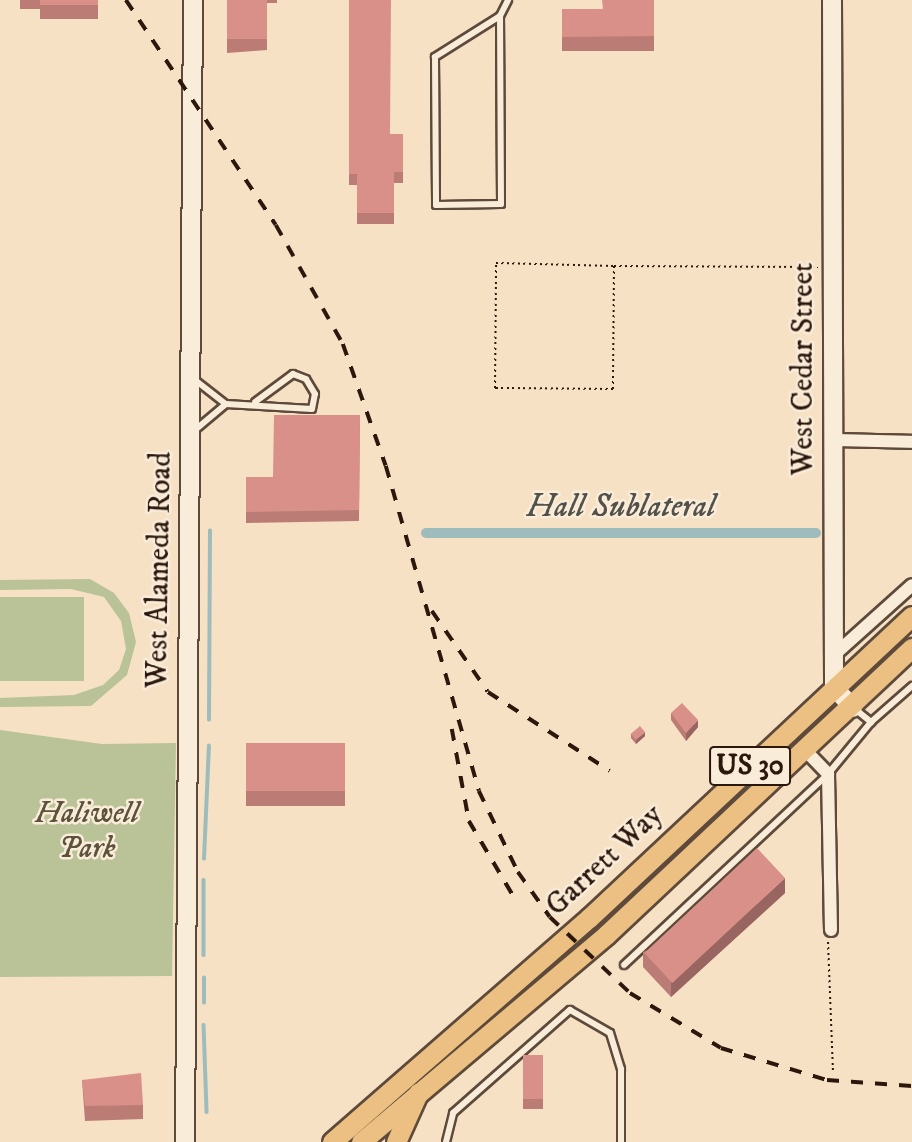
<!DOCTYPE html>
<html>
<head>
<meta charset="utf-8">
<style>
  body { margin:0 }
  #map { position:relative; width:912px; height:1142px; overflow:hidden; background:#f6e1c5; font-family:"IM FELL DW Pica",serif }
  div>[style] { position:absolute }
  .green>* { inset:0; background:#b9c397; transform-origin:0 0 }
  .stream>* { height:3.5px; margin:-1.75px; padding:0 1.75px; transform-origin:1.75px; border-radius:1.75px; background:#9ebcbb }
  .canal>* { height:10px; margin:-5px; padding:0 5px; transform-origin:5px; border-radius:5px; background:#9ebcbb }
  .path>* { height:2px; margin-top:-1px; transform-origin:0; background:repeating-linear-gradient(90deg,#2c170d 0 2px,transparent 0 5.5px) }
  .roads { filter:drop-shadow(2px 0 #5e4a3b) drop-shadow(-2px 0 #5e4a3b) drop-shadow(0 2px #5e4a3b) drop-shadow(0 -2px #5e4a3b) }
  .lane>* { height:6px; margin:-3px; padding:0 3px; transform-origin:3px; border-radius:3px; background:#f9ecd9 }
  .street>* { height:12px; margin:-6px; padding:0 6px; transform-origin:6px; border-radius:6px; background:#f9ecd9 }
  .secondary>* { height:18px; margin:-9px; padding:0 9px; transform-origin:9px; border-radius:9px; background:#f9ecd9 }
  .primary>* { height:19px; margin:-9.5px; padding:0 9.5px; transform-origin:9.5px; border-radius:9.5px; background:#ebc082 }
  .rail>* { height:3.5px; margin-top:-1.75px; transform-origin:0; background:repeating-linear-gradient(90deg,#2c170d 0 12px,transparent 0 24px) }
  .wall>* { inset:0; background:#bb7c76; transform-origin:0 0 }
  .shaded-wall>* { inset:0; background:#986560 }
  .building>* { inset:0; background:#d99089; transform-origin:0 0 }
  span { translate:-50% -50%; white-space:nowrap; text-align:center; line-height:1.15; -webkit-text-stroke:5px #f9ecd9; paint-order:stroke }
  .shield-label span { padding:2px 5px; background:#f9ecd9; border:2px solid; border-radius:5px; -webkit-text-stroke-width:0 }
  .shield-label { font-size:28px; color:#2c170d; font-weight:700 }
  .street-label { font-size:30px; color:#2c170d }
  .park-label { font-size:30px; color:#5d533d; font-style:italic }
  .water-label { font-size:32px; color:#54514a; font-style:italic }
</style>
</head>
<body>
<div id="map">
  <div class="green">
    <i style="clip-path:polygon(90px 579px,114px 593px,129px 613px,136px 642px,127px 675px,91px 706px,0 707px,0 698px,74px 695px,103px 685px,119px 670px,126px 649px,121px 621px,104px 597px,71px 589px,0 590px,0 580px)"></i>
    <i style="left:84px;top:597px;width:84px;height:84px;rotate:90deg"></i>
    <i style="clip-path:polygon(0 730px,102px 744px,176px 743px,172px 976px,0 977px)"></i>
  </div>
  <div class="stream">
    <i style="left:209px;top:720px;width:189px;rotate:-89.7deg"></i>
    <i style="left:204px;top:859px;width:113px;rotate:-87.5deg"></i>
    <i style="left:204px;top:880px;width:75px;rotate:90deg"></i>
    <i style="left:204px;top:1003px;width:25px;rotate:-90deg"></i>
    <i style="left:204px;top:1025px;width:87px;rotate:88deg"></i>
  </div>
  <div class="canal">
    <i style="left:426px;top:533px;width:390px"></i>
  </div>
  <div class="path">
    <i style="left:496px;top:263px;width:118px;rotate:1.5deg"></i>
    <i style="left:614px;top:266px;width:123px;rotate:90.5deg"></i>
    <i style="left:613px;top:389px;width:118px;rotate:-179.5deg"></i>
    <i style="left:495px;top:388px;width:125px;rotate:-89.5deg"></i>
    <i style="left:614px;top:266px;width:204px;rotate:0.3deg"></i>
    <i style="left:828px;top:942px;width:131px;rotate:87.8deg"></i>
  </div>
  <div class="roads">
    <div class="lane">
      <i style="left:500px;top:16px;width:77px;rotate:147.8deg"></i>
      <i style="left:435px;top:57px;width:148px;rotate:89.6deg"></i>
      <i style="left:436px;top:205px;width:65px;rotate:-0.9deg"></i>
      <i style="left:501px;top:204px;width:188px;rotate:-90.3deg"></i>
      <i style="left:500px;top:16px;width:18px;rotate:-63deg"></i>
      <i style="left:195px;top:380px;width:39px;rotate:38deg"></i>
      <i style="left:195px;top:430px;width:40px;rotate:-40deg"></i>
      <i style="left:226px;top:404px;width:86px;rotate:3.3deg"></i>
      <i style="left:312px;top:409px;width:15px;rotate:-79deg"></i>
      <i style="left:315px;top:394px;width:17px;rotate:-121deg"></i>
      <i style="left:306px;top:379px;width:14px;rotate:-159deg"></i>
      <i style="left:293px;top:374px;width:47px;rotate:143.6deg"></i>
      <i style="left:855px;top:709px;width:21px;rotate:39deg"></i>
      <i style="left:624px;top:965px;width:279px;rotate:-43.1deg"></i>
      <i style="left:828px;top:774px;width:67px;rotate:-50.4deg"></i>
      <i style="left:871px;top:722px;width:55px;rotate:-41.3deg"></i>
      <i style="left:446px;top:1142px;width:30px;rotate:-76deg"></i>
      <i style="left:453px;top:1113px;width:156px;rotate:-41.4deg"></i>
      <i style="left:570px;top:1010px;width:46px;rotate:29.9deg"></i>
      <i style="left:610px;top:1033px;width:38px;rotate:73deg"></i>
      <i style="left:621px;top:1069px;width:73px;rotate:90deg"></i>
    </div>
    <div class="street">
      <i style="left:832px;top:440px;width:80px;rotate:1.4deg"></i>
      <i style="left:833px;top:656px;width:106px;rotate:-41.9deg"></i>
      <i style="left:806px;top:751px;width:32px;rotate:46deg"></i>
      <i style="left:828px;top:774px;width:156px;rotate:88.9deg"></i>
    </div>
    <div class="secondary">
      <i style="left:832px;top:0;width:687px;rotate:89.83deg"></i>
      <i style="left:834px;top:687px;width:28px;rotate:48deg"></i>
      <i style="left:185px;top:1142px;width:1142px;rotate:-89.6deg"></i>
    </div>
    <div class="primary">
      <i style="left:332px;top:1142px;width:341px;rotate:-41.1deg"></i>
      <i style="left:589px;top:918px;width:442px;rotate:-43.1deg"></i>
      <i style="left:361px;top:1142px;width:322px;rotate:-40.2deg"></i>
      <i style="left:607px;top:934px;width:418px;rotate:-43.2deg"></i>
      <i style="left:396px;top:1142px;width:54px;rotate:-65.8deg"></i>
    </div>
  </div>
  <div class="rail">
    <i style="left:126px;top:0;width:270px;rotate:56.3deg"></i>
    <i style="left:276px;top:225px;width:137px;rotate:60.6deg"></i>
    <i style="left:343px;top:344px;width:129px;rotate:70.6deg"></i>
    <i style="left:386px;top:466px;width:338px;rotate:74deg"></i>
    <i style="left:479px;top:791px;width:90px;rotate:64.3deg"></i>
    <i style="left:518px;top:872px;width:55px;rotate:54.6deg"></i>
    <i style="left:550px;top:917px;width:110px;rotate:43.5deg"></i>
    <i style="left:630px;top:993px;width:106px;rotate:31.1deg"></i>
    <i style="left:721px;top:1048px;width:111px;rotate:16.8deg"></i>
    <i style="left:827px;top:1080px;width:85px;rotate:4deg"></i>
    <i style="left:432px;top:611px;width:98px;rotate:55.3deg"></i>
    <i style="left:488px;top:692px;width:145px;rotate:32.9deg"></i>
    <i style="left:452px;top:729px;width:94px;rotate:79.5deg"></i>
    <i style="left:469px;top:821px;width:88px;rotate:59.4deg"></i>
  </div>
  <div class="wall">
    <i style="clip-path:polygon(20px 0,98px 0,98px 19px,40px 19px,40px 9px,20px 9px)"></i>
    <i style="clip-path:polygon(227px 0,277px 0,277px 3px,267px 3px,267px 50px,227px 53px)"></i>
    <i style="clip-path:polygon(349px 0,390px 134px,403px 134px,403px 183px,394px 183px,394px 224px,357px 224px,357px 185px,349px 185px)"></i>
    <i style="clip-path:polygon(654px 0,654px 51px,562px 51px,562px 9px,602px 9px)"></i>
    <i style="clip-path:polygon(360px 415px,359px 521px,246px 523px,246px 477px,273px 477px)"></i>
    <i style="clip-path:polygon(671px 713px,698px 727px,686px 741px,671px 720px)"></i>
    <i style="clip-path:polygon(631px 734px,645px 736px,636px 744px,631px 738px)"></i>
    <i style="left:246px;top:743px;width:99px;height:63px"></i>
    <i style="clip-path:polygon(785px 893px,671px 997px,643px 967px,643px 952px)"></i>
    <i style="left:523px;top:1055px;width:20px;height:54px"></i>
    <i style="clip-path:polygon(82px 1080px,143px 1105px,143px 1119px,85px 1121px)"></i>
  </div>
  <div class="shaded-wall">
    <i style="clip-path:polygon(698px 720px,698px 727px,686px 741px,686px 733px)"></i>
    <i style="clip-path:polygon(645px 732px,645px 736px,636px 744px,636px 740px)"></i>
    <i style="clip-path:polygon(785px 878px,785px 893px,671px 997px,671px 983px)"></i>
  </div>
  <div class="building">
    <i style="left:40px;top:0;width:58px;height:5px"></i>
    <i style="left:227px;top:0;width:40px;height:39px"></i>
    <i style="clip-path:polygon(349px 0,391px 0,390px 134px,403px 134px,403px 172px,394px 172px,394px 213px,357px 213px,357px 174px,349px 174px)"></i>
    <i style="clip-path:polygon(602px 0,654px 0,654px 36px,562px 37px,562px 9px,603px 9px)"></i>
    <i style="clip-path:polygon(274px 415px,360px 415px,359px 510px,246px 512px,246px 477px,273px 477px)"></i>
    <i style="clip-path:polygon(682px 703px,698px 720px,686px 733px,671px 713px)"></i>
    <i style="left:640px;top:726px;width:8px;height:12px;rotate:50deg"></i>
    <i style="left:246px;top:743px;width:99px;height:48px"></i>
    <i style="left:757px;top:848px;width:41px;height:154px;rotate:47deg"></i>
    <i style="left:523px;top:1055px;width:20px;height:44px"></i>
    <i style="clip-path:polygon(141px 1073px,143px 1105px,85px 1106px,82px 1080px)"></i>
  </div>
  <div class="shield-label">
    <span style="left:750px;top:766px">US 30</span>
  </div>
  <div class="street-label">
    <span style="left:804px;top:369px;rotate:-90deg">West Cedar Street</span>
    <span style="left:160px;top:570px;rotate:-89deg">West Alameda Road</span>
    <span style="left:605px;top:861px;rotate:-43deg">Garrett Way</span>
  </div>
  <div class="park-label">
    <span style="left:87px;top:831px">Haliwell<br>Park</span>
  </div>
  <div class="water-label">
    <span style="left:621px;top:507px">Hall Sublateral</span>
  </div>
</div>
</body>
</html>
